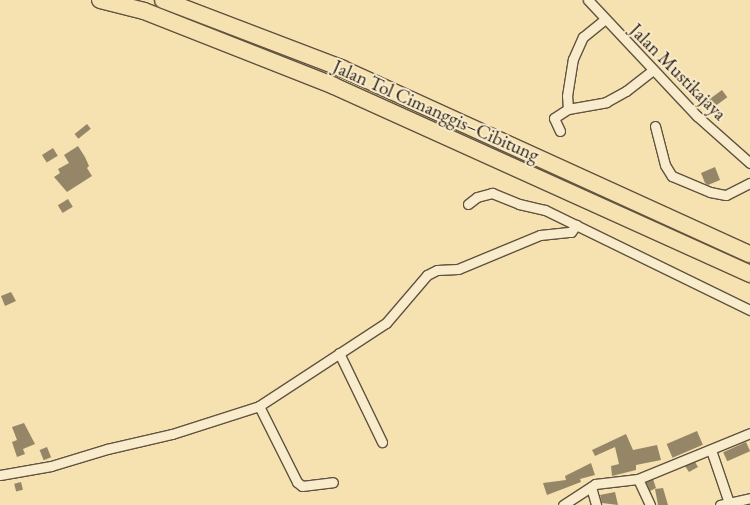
<!DOCTYPE html>
<html>
<head>
<meta charset="utf-8">
<style>
  body { margin:0 }
  #map { position:relative; width:750px; height:505px; overflow:hidden; background:#f6e1b0; font-family:"EB Garamond",serif }
  div>[style] { position:absolute }
  .building>* { inset:0; background:#968668; transform-origin:0 0 }
  .roads { filter:drop-shadow(1px 0 #605340) drop-shadow(-1px 0 #605340) drop-shadow(0 1px #605340) drop-shadow(0 -1px #605340) }
  .minor>* { height:9px; margin:-4.5px; padding:0 4.5px; transform-origin:4.5px; border-radius:4.5px; background:#f9eccc }
  .motorway>* { height:16px; margin:-8px; padding:0 8px; transform-origin:8px; border-radius:8px; background:#f6e1b0 }
  span { translate:-50% -50%; white-space:nowrap; text-align:center; line-height:1.15; -webkit-text-stroke:4px #f9eccc; paint-order:stroke }
  .street-label { font-size:19px; color:#2e241b }
</style>
</head>
<body>
<div id="map">
  <div class="building">
    <i style="left:722px;top:90px;width:9px;height:19px;rotate:54deg"></i>
    <i style="left:87px;top:124px;width:6px;height:16px;rotate:51deg"></i>
    <i style="clip-path:polygon(78px 146px,85px 157px,89px 166px,87px 168px,92px 176px,67px 192px,54px 177px,60px 173px,58px 169px,69px 163px,64px 155px)"></i>
    <i style="left:53px;top:148px;width:9px;height:13px;rotate:58deg"></i>
    <i style="clip-path:polygon(715px 167px,720px 180px,708px 185px,705px 183px,701px 173px)"></i>
    <i style="left:68px;top:199px;width:9px;height:12px;rotate:58deg"></i>
    <i style="clip-path:polygon(11px 292px,16px 301px,5px 306px,1px 296px)"></i>
    <i style="clip-path:polygon(24px 423px,35px 444px,23px 449px,25px 454px,17px 457px,12px 442px,17px 440px,12px 427px)"></i>
    <i style="left:697px;top:431px;width:15px;height:33px;rotate:67deg"></i>
    <i style="clip-path:polygon(626px 434px,633px 450px,657px 445px,661px 460px,636px 465px,636px 470px,612px 476px,611px 466px,619px 464px,615px 447px,595px 456px,592px 450px)"></i>
    <i style="left:746px;top:442px;width:10px;height:25px;rotate:66deg"></i>
    <i style="left:47px;top:447px;width:11px;height:8px;rotate:68deg"></i>
    <i style="clip-path:polygon(695px 462px,698px 467px,689px 472px,685px 466px)"></i>
    <i style="clip-path:polygon(591px 463px,595px 475px,580px 479px,581px 482px,547px 495px,543px 483px,566px 480px,565px 476px)"></i>
    <i style="clip-path:polygon(653px 479px,656px 488px,650px 491px,646px 482px)"></i>
    <i style="left:21px;top:482px;width:8px;height:7px;rotate:76deg"></i>
    <i style="clip-path:polygon(663px 488px,668px 505px,658px 505px,655px 489px)"></i>
    <i style="clip-path:polygon(615px 492px,618px 505px,602px 503px,600px 495px)"></i>
  </div>
  <div class="roads">
    <div class="minor">
      <i style="left:588px;top:0;width:159px;rotate:46.8deg"></i>
      <i style="left:697px;top:116px;width:71px;rotate:41.6deg"></i>
      <i style="left:568px;top:109px;width:39px;rotate:-10deg"></i>
      <i style="left:606px;top:102px;width:23px;rotate:-29deg"></i>
      <i style="left:626px;top:91px;width:33px;rotate:-38deg"></i>
      <i style="left:655px;top:126px;width:40px;rotate:75.6deg"></i>
      <i style="left:665px;top:165px;width:13px;rotate:58deg"></i>
      <i style="left:672px;top:176px;width:41px;rotate:22.8deg"></i>
      <i style="left:710px;top:192px;width:16px;rotate:11deg"></i>
      <i style="left:726px;top:195px;width:27px;rotate:-27deg"></i>
      <i style="left:560px;top:131px;width:14px;rotate:-115deg"></i>
      <i style="left:554px;top:118px;width:17px;rotate:-33deg"></i>
      <i style="left:568px;top:109px;width:13px;rotate:-94deg"></i>
      <i style="left:567px;top:96px;width:37px;rotate:-81deg"></i>
      <i style="left:573px;top:59px;width:24px;rotate:-66deg"></i>
      <i style="left:583px;top:37px;width:27px;rotate:-39deg"></i>
      <i style="left:468px;top:204px;width:11px;rotate:-38deg"></i>
      <i style="left:477px;top:197px;width:16px;rotate:-15deg"></i>
      <i style="left:492px;top:193px;width:29px;rotate:22deg"></i>
      <i style="left:519px;top:204px;width:27px;rotate:13deg"></i>
      <i style="left:545px;top:210px;width:228px;rotate:26deg"></i>
      <i style="left:339px;top:353px;width:99px;rotate:64.2deg"></i>
      <i style="left:259px;top:406px;width:85px;rotate:63.4deg"></i>
      <i style="left:297px;top:482px;width:6px;rotate:39deg"></i>
      <i style="left:302px;top:486px;width:31px;rotate:-7deg"></i>
      <i style="left:711px;top:450px;width:56px;rotate:71.2deg"></i>
      <i style="left:0;top:475px;width:52px;rotate:-10deg"></i>
      <i style="left:51px;top:466px;width:59px;rotate:-16.9deg"></i>
      <i style="left:107px;top:449px;width:67px;rotate:-13deg"></i>
      <i style="left:172px;top:434px;width:91px;rotate:-17.8deg"></i>
      <i style="left:259px;top:406px;width:152px;rotate:-33.2deg"></i>
      <i style="left:386px;top:323px;width:63px;rotate:-49.5deg"></i>
      <i style="left:427px;top:275px;width:11px;rotate:-27deg"></i>
      <i style="left:437px;top:270px;width:21px;rotate:-3deg"></i>
      <i style="left:458px;top:269px;width:89px;rotate:-22.5deg"></i>
      <i style="left:540px;top:235px;width:31px;rotate:-6deg"></i>
      <i style="left:571px;top:232px;width:9px;rotate:-54deg"></i>
      <i style="left:638px;top:479px;width:29px;rotate:65deg"></i>
      <i style="left:591px;top:487px;width:19px;rotate:74deg"></i>
      <i style="left:563px;top:505px;width:38px;rotate:-33deg"></i>
      <i style="left:595px;top:484px;width:43px;rotate:-6.6deg"></i>
      <i style="left:638px;top:479px;width:121px;rotate:-22.3deg"></i>
      <i style="left:720px;top:505px;width:31px;rotate:-13deg"></i>
    </div>
    <div class="motorway">
      <i style="left:100px;top:0;width:45px;rotate:14deg"></i>
      <i style="left:144px;top:11px;width:204px;rotate:21.5deg"></i>
      <i style="left:334px;top:86px;width:457px;rotate:24.3deg"></i>
      <i style="left:163px;top:0;width:191px;rotate:20.9deg"></i>
      <i style="left:341px;top:68px;width:449px;rotate:24.5deg"></i>
    </div>
  </div>
  <div class="street-label">
    <span style="left:678px;top:72px;rotate:45deg">Jalan Mustikajaya</span>
    <span style="left:436px;top:111px;rotate:24deg">Jalan Tol Cimanggis–Cibitung</span>
  </div>
</div>
</body>
</html>
